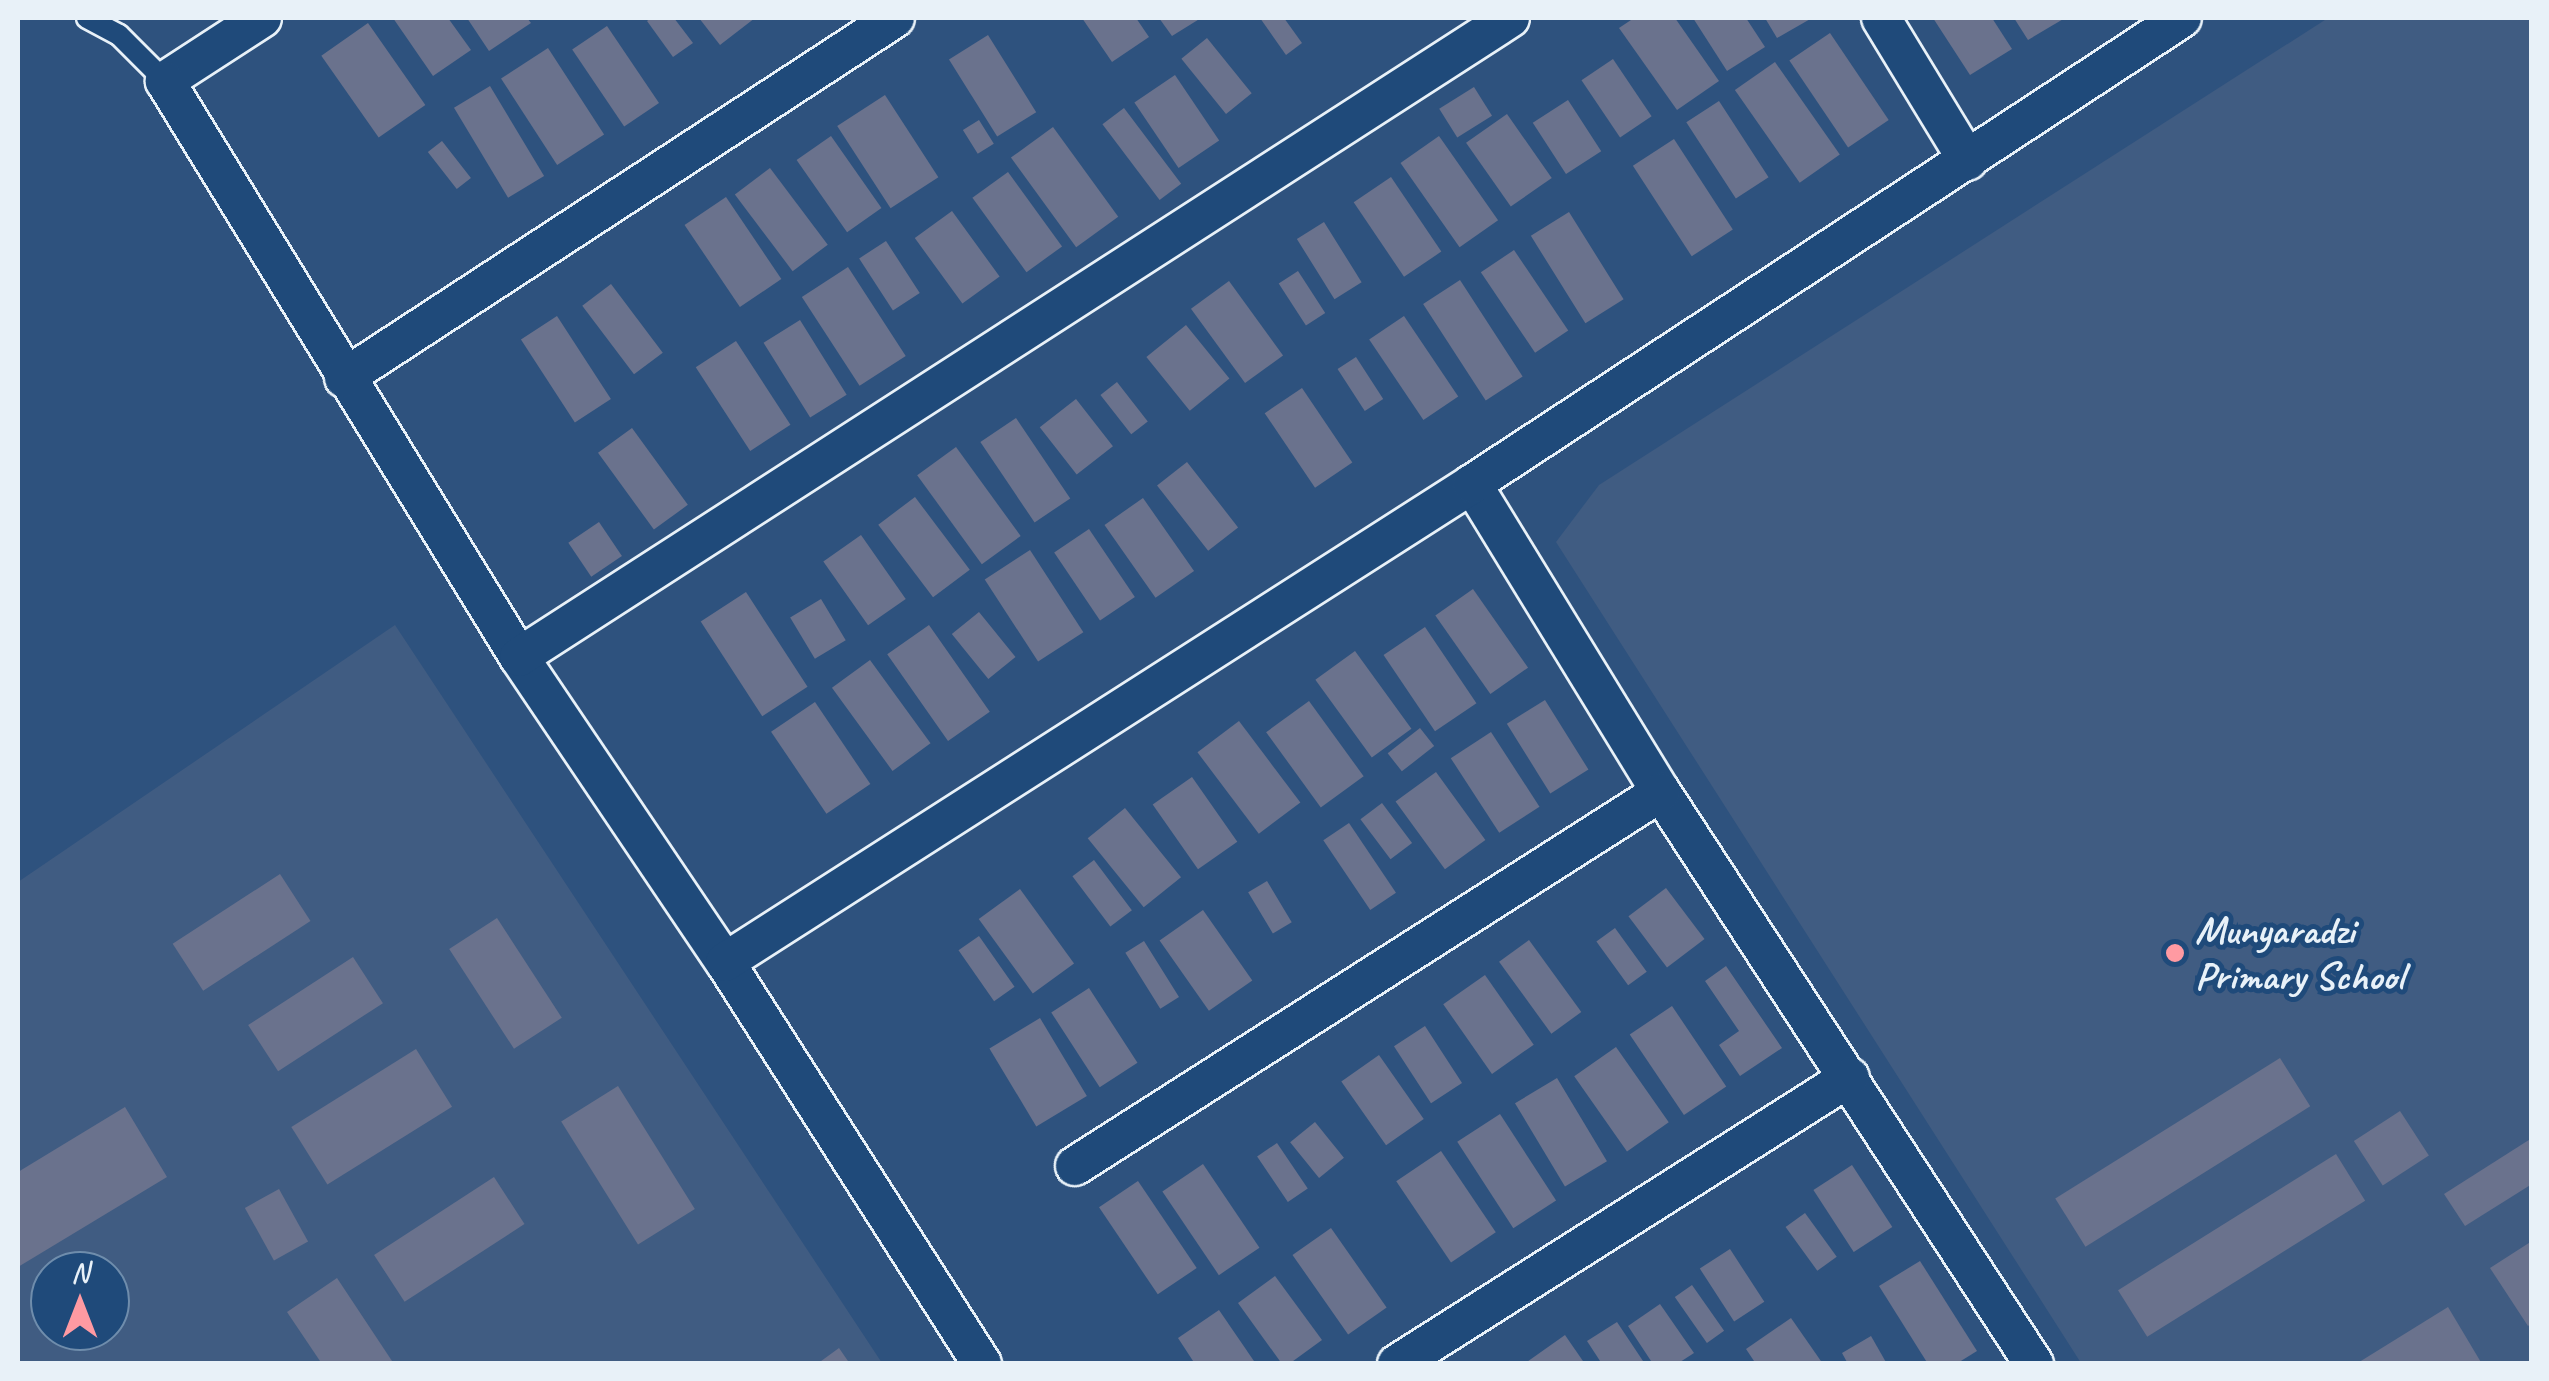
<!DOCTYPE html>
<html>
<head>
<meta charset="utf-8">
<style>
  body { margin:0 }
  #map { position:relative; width:2549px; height:1381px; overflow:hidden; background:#2e527e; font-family:Caveat,sans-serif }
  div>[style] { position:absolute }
  .built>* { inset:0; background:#405c82 }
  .building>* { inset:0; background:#6a728d; transform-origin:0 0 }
  .roads { filter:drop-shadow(2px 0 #e8f1f8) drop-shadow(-2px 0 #e8f1f8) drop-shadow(0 2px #e8f1f8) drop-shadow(0 -2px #e8f1f8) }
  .lane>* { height:20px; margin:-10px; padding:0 10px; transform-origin:10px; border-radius:10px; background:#1f4a7a }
  .street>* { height:38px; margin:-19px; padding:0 19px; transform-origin:19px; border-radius:19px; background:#1f4a7a }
  .dots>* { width:28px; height:28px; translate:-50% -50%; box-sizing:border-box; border:5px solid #1f4a7a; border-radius:50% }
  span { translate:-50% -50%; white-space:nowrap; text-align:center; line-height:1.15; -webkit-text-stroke:10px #1f4a7a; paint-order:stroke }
  .poi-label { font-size:40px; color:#e8f1f8; font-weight:700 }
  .left { translate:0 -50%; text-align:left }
  .frame { position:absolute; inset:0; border:20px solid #e8f1f8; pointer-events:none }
  .north { position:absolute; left:30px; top:1251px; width:100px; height:100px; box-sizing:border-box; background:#1f4a7a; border:2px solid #6f8dac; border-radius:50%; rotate:0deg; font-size:28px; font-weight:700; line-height:40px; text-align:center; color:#e8f1f8 }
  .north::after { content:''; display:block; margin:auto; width:35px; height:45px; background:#ff9aa2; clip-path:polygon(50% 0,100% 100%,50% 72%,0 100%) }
</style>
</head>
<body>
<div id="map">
  <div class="built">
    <i style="clip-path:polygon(2328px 18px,2531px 18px,2531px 1363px,2081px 1363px,1556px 542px,1599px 485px)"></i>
    <i style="clip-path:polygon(evenodd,395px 625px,882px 1363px,18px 1364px,18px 882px,395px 625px,50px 1271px,110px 1271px,110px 1331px,50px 1331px,50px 1271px)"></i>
  </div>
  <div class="building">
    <i style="clip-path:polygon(393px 18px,448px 18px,471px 50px,433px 76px)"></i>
    <i style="clip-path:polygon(467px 18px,527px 18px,531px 23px,489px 51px)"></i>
    <i style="clip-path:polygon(651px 18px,674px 18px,693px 43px,673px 57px,647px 21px)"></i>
    <i style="clip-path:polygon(699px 18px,755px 18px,720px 45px)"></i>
    <i style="clip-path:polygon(1082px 18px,1136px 18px,1149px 37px,1112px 62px)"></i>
    <i style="clip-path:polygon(1159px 18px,1201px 18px,1172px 36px)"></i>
    <i style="clip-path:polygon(1260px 18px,1284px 18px,1302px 43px,1286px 55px)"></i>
    <i style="clip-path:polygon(1634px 18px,1675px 18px,1719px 81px,1677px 110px,1619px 28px)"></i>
    <i style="clip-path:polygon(1693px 18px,1746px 18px,1765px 47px,1727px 71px)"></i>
    <i style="clip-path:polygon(1765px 18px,1812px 18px,1777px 38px)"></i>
    <i style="clip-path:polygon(1933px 18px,1992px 18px,2012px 49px,1970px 75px)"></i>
    <i style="clip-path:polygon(2014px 18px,2065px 18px,2028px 40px)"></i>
    <i style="left:368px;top:23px;width:100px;height:57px;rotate:55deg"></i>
    <i style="left:607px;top:26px;width:93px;height:42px;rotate:56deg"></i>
    <i style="left:1830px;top:33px;width:105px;height:49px;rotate:56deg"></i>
    <i style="left:988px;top:35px;width:91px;height:46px;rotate:58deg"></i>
    <i style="left:1207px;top:38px;width:71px;height:33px;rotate:51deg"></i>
    <i style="left:548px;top:48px;width:103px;height:56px;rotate:57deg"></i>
    <i style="left:1613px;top:59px;width:69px;height:38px;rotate:56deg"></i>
    <i style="left:1775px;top:62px;width:113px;height:49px;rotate:55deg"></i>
    <i style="left:1175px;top:75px;width:79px;height:49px;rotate:56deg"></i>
    <i style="left:490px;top:86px;width:105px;height:42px;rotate:59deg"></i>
    <i style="left:1474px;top:87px;width:34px;height:41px;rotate:58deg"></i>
    <i style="left:885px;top:95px;width:98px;height:57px;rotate:57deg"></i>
    <i style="left:1568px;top:100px;width:61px;height:42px;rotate:57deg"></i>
    <i style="left:1719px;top:101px;width:91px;height:39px;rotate:57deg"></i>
    <i style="left:1124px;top:108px;width:95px;height:27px;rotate:53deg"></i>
    <i style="left:1507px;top:114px;width:78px;height:50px;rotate:55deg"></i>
    <i style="left:979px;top:120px;width:28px;height:19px;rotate:58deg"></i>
    <i style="left:1053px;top:127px;width:111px;height:52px;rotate:54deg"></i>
    <i style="left:831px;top:136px;width:88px;height:42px;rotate:55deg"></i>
    <i style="left:1439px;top:136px;width:103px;height:47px;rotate:55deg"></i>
    <i style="left:1674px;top:139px;width:108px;height:49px;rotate:57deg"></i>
    <i style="left:442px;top:141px;width:47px;height:18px;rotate:52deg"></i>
    <i style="left:770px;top:168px;width:96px;height:44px;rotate:53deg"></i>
    <i style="left:1008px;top:172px;width:92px;height:44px;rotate:54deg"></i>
    <i style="left:1391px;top:177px;width:90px;height:45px;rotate:56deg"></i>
    <i style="left:726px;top:197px;width:99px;height:50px;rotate:56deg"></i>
    <i style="left:952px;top:211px;width:81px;height:46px;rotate:54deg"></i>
    <i style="left:1569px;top:212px;width:103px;height:45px;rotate:58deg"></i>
    <i style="left:1324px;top:222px;width:71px;height:32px;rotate:58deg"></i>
    <i style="left:886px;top:241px;width:62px;height:32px;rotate:57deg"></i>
    <i style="left:1514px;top:250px;width:97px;height:40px;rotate:56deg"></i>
    <i style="left:848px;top:267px;width:106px;height:55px;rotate:57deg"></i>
    <i style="left:1298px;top:271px;width:50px;height:23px;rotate:57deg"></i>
    <i style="left:1460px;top:280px;width:115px;height:44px;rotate:57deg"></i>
    <i style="left:1229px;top:281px;width:92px;height:47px;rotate:54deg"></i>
    <i style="left:611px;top:284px;width:86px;height:36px;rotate:53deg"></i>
    <i style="left:557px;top:316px;width:99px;height:43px;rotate:57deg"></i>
    <i style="left:1404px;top:316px;width:97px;height:42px;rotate:56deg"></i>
    <i style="left:800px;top:320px;width:88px;height:43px;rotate:58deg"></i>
    <i style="left:1186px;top:325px;width:69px;height:51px;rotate:51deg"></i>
    <i style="left:736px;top:341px;width:100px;height:48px;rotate:57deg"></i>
    <i style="left:1356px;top:357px;width:50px;height:22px;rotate:57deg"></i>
    <i style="left:1117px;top:382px;width:50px;height:21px;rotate:52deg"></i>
    <i style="left:1302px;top:388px;width:90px;height:45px;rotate:56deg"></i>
    <i style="left:1076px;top:399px;width:60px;height:46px;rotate:52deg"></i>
    <i style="left:1016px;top:418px;width:97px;height:43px;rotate:56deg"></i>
    <i style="left:632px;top:428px;width:95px;height:42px;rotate:54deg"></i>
    <i style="left:956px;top:447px;width:110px;height:48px;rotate:54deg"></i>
    <i style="left:1187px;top:462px;width:83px;height:38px;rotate:52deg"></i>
    <i style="left:915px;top:497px;width:91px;height:46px;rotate:53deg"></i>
    <i style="left:1143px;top:498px;width:89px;height:47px;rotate:55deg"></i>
    <i style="left:599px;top:522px;width:41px;height:37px;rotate:56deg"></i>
    <i style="left:1089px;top:529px;width:82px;height:42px;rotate:56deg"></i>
    <i style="left:861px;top:535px;width:78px;height:46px;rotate:55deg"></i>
    <i style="left:1030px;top:550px;width:98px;height:54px;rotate:57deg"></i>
    <i style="left:1473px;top:589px;width:96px;height:46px;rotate:55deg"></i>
    <i style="left:746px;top:592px;width:113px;height:54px;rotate:57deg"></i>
    <i style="left:821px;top:599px;width:48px;height:36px;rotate:59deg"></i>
    <i style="left:979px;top:612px;width:58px;height:35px;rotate:51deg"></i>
    <i style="left:929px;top:625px;width:106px;height:51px;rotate:55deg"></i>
    <i style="left:1425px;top:627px;width:92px;height:50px;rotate:56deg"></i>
    <i style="left:1355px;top:651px;width:96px;height:49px;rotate:54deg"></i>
    <i style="left:870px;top:660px;width:103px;height:47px;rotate:54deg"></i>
    <i style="left:1545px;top:700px;width:82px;height:45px;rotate:58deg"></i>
    <i style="left:1309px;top:701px;width:93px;height:53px;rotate:54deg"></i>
    <i style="left:815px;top:702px;width:99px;height:53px;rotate:56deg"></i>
    <i style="left:1239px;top:721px;width:102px;height:52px;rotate:53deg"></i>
    <i style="left:1420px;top:728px;width:23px;height:41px;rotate:52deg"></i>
    <i style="left:1491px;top:732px;width:89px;height:48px;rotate:57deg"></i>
    <i style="left:1436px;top:772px;width:84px;height:50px;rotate:54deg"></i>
    <i style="left:1192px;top:777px;width:79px;height:48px;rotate:55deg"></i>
    <i style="left:1382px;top:803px;width:50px;height:27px;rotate:53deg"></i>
    <i style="left:1125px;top:808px;width:89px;height:48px;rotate:51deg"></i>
    <i style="left:1349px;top:823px;width:84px;height:31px;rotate:56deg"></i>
    <i style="left:1094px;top:860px;width:63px;height:27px;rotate:53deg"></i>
    <i style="left:280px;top:874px;width:56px;height:128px;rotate:57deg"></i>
    <i style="left:1267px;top:881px;width:48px;height:22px;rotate:59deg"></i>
    <i style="left:1666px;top:888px;width:64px;height:47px;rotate:53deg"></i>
    <i style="left:1020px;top:889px;width:92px;height:51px;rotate:54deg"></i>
    <i style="left:1203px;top:910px;width:86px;height:53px;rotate:55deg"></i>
    <i style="left:497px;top:918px;width:119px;height:57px;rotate:57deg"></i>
    <i style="left:1615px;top:928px;width:54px;height:23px;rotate:54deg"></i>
    <i style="left:979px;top:936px;width:62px;height:25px;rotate:55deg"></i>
    <i style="left:1529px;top:940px;width:89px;height:37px;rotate:54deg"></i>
    <i style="left:1144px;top:941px;width:66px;height:22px;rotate:58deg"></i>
    <i style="left:353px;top:957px;width:55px;height:125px;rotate:57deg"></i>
    <i style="clip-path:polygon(1726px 966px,1782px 1048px,1740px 1076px,1719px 1045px,1739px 1031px,1705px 981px)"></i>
    <i style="left:1485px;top:975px;width:85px;height:51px;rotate:55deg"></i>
    <i style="left:1089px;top:988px;width:89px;height:45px;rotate:57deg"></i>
    <i style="left:1672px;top:1006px;width:97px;height:51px;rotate:56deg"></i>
    <i style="left:1040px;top:1018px;width:91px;height:59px;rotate:59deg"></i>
    <i style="left:1425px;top:1026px;width:68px;height:37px;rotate:57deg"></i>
    <i style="left:1616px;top:1047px;width:92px;height:51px;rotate:55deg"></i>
    <i style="left:416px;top:1049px;width:68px;height:147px;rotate:58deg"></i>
    <i style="left:1379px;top:1055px;width:78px;height:46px;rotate:55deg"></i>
    <i style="left:2280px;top:1058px;width:57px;height:265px;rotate:58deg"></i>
    <i style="left:1557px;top:1078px;width:97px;height:49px;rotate:59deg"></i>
    <i style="left:618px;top:1086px;width:145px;height:67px;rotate:58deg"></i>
    <i style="clip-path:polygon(125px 1107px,167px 1177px,18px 1267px,18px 1172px)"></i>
    <i style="left:2400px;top:1111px;width:53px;height:55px;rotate:57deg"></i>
    <i style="left:1500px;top:1114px;width:103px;height:51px;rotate:57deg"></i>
    <i style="left:1315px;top:1122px;width:46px;height:32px;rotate:51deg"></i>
    <i style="clip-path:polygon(2532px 1138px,2532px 1184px,2465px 1226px,2444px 1194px)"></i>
    <i style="left:1277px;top:1143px;width:55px;height:24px;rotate:56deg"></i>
    <i style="left:1441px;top:1151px;width:98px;height:54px;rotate:56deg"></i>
    <i style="left:2336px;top:1154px;width:55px;height:257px;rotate:58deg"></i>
    <i style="left:1203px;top:1164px;width:101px;height:49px;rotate:56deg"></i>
    <i style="left:1852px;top:1165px;width:74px;height:46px;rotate:57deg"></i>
    <i style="left:494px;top:1177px;width:56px;height:143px;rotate:57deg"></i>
    <i style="left:1138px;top:1181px;width:105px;height:47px;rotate:56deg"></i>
    <i style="left:279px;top:1189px;width:60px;height:39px;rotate:61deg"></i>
    <i style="left:1805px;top:1213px;width:54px;height:24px;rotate:54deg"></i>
    <i style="left:1331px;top:1228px;width:97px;height:47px;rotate:55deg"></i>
    <i style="clip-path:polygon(2532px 1241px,2532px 1323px,2528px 1326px,2490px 1268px)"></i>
    <i style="left:1730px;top:1249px;width:63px;height:36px;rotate:57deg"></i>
    <i style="clip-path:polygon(1920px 1261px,1977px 1351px,1956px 1364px,1928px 1364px,1879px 1286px)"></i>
    <i style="clip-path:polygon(1275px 1276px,1322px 1340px,1289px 1364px,1282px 1364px,1238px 1303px)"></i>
    <i style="clip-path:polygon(337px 1278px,394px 1364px,322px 1364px,287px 1312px)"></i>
    <i style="left:1692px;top:1285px;width:56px;height:21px;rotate:55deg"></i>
    <i style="clip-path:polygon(1660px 1304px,1694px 1353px,1677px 1364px,1653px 1364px,1628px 1326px)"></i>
    <i style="clip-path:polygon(2448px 1307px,2482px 1364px,2356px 1364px)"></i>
    <i style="clip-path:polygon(1219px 1310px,1256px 1364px,1195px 1364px,1178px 1338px)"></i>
    <i style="clip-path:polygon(1791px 1318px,1823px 1364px,1756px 1364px,1746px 1349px)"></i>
    <i style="clip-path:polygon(1617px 1322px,1645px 1364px,1602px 1364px,1587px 1341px)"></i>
    <i style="clip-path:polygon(1565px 1335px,1585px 1364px,1524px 1364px)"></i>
    <i style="clip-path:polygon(1871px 1336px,1887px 1364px,1848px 1364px,1842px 1353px)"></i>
    <i style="clip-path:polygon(839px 1348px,850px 1364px,817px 1364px)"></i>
  </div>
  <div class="roads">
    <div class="lane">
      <i style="left:87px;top:18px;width:36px;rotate:28deg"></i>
      <i style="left:119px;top:35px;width:65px;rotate:45deg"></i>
    </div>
    <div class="street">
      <i style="left:262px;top:18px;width:116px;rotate:147deg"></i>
      <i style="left:165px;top:81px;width:676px;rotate:58.43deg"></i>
      <i style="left:519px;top:657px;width:368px;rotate:56deg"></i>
      <i style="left:725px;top:962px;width:477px;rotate:57.4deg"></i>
      <i style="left:1881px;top:18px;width:167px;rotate:58.7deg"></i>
      <i style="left:344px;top:378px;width:658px;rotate:-33.16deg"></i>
      <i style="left:1472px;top:484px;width:361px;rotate:58.5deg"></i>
      <i style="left:1661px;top:792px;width:683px;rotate:56.89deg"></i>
      <i style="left:519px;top:657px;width:1179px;rotate:-32.81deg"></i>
      <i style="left:725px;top:962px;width:887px;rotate:-32.61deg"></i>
      <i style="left:1472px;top:484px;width:849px;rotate:-33.28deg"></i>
      <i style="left:1075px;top:1166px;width:695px;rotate:-32.55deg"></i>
      <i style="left:1397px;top:1364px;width:536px;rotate:-32.36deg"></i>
    </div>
  </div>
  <div class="dots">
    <i style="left:2175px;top:953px;background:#ff9aa2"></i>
  </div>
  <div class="poi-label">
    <span class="left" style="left:2195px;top:953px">Munyaradzi<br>Primary School</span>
  </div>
  <div class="frame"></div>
  <div class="north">N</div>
</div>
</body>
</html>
